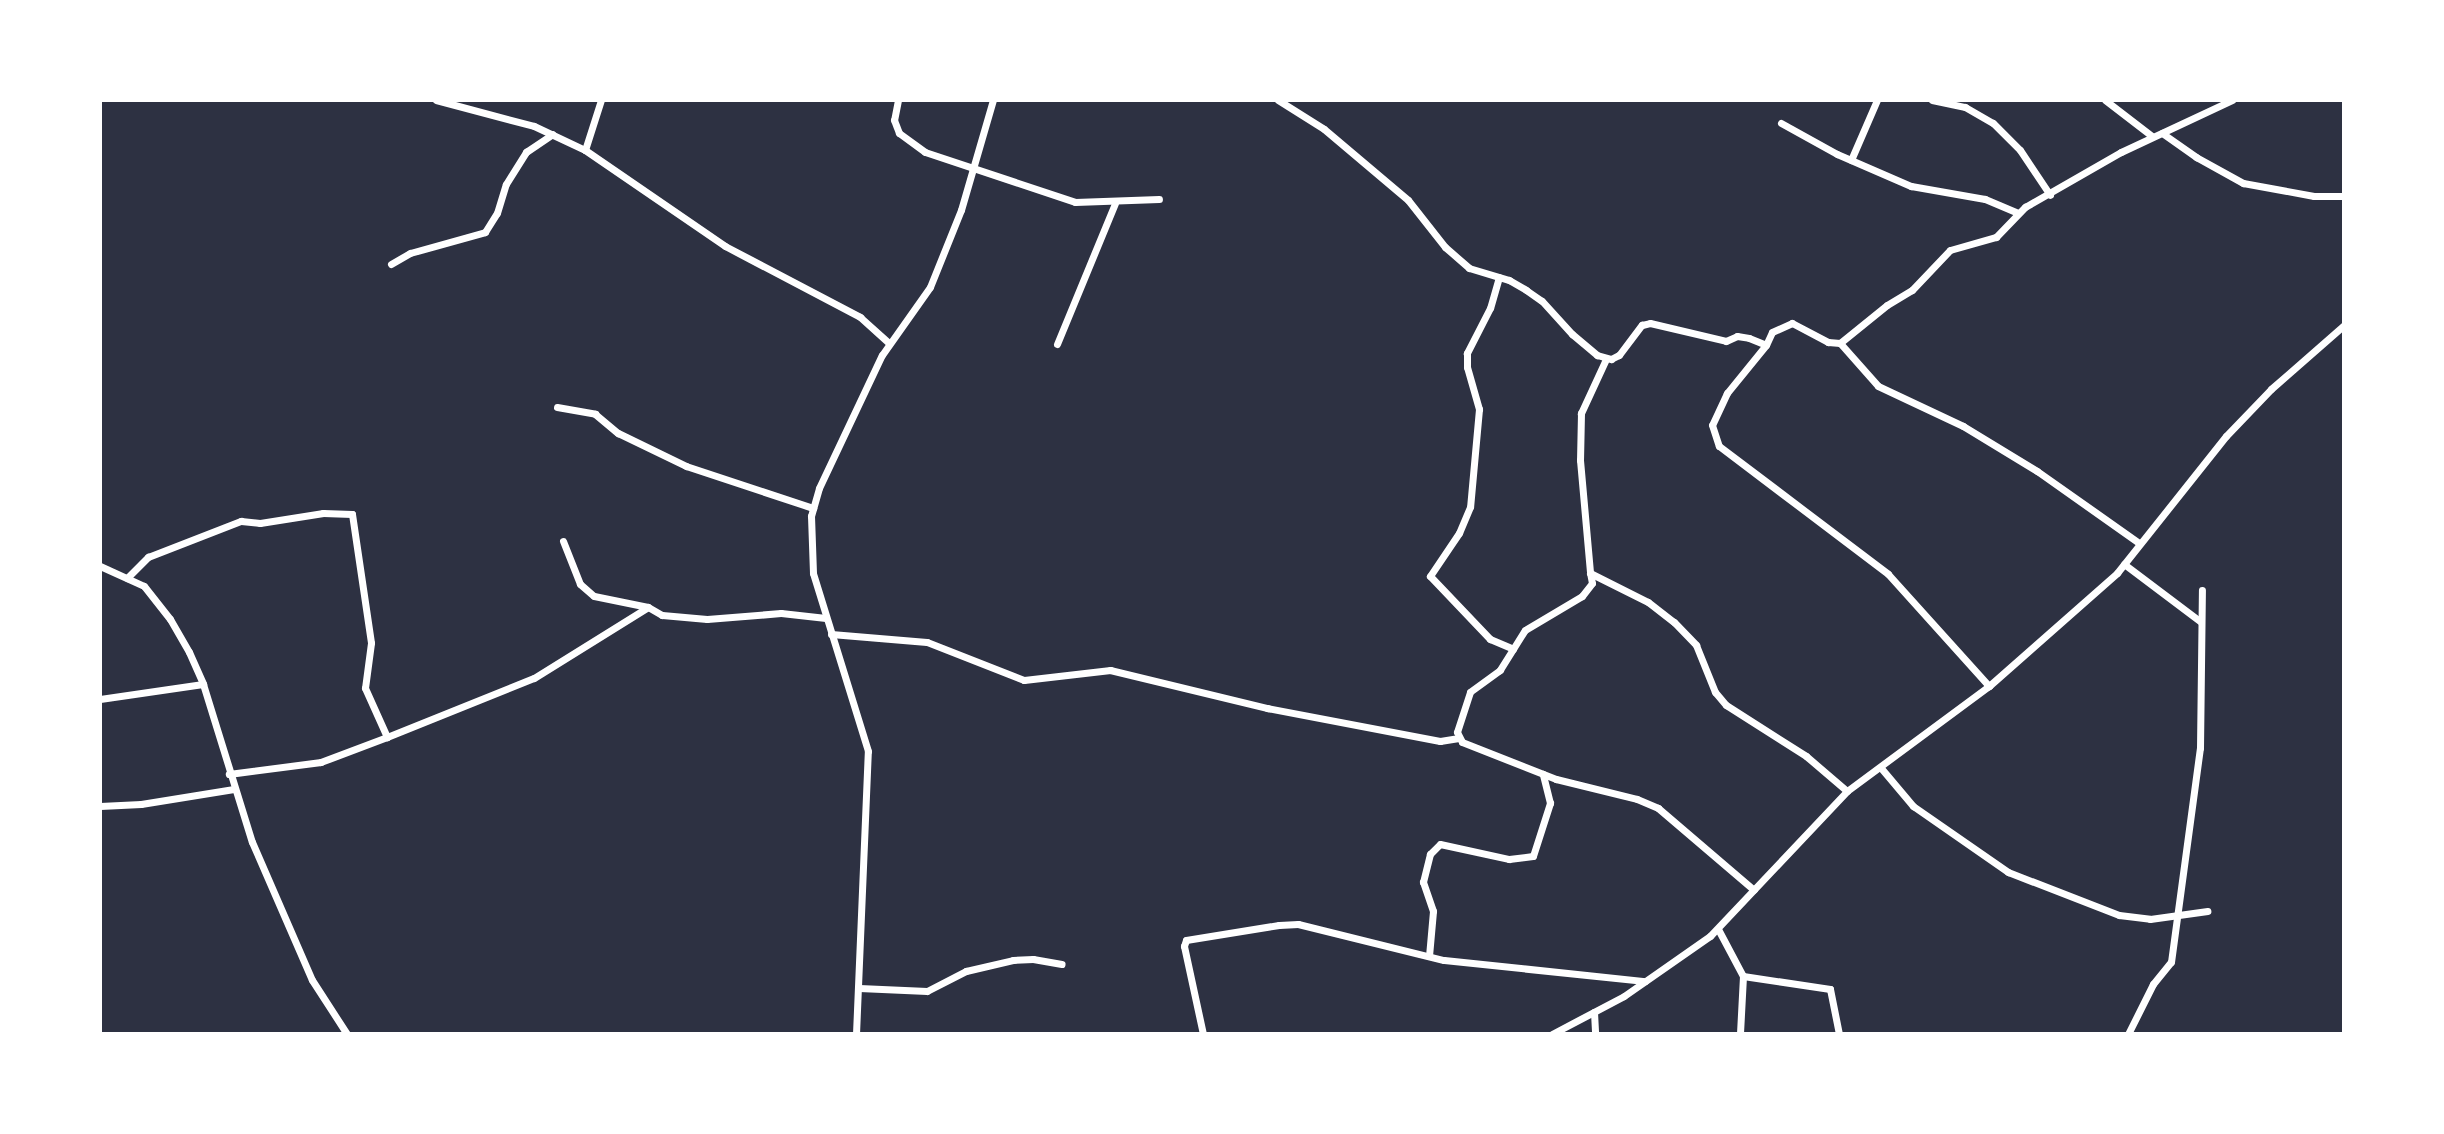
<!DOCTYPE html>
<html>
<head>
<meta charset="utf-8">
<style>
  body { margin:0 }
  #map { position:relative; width:2444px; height:1134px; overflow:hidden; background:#2d3142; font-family:Arial,sans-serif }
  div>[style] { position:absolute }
  .minor>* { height:7px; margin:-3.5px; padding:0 3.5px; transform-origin:3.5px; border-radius:3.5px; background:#fff }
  span { translate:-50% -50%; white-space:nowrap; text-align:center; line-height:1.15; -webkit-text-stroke:8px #fff; paint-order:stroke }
  .frame { position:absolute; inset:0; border:102px solid #fff; pointer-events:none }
</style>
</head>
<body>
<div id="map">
  <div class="minor">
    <i style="left:436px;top:100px;width:101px;rotate:14.9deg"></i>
    <i style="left:534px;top:126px;width:56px;rotate:25.2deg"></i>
    <i style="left:585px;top:150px;width:170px;rotate:34.4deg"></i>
    <i style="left:725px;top:246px;width:153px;rotate:27.7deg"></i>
    <i style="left:860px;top:317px;width:39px;rotate:42deg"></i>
    <i style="left:898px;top:100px;width:20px;rotate:101deg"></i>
    <i style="left:894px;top:120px;width:14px;rotate:69deg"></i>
    <i style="left:899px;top:133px;width:32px;rotate:36deg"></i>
    <i style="left:925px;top:152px;width:158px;rotate:18.4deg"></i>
    <i style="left:1075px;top:202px;width:84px;rotate:-2deg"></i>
    <i style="left:1278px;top:100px;width:54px;rotate:32.2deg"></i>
    <i style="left:1324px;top:129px;width:110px;rotate:40.2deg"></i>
    <i style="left:1408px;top:200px;width:60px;rotate:51.8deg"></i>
    <i style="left:1445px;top:247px;width:32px;rotate:41deg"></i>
    <i style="left:1469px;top:268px;width:42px;rotate:16.7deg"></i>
    <i style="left:1509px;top:280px;width:20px;rotate:30deg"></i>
    <i style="left:1526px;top:290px;width:19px;rotate:35deg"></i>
    <i style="left:1542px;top:301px;width:45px;rotate:47.7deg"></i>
    <i style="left:1572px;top:334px;width:33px;rotate:40deg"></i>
    <i style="left:1597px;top:355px;width:15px;rotate:16deg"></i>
    <i style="left:1611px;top:359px;width:9px;rotate:-27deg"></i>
    <i style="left:1619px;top:355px;width:38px;rotate:-53deg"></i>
    <i style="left:1642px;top:325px;width:8px;rotate:-14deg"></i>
    <i style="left:1650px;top:323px;width:78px;rotate:13.3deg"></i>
    <i style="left:1726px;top:341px;width:12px;rotate:-24deg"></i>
    <i style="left:1737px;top:336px;width:12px;rotate:9deg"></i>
    <i style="left:1749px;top:338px;width:18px;rotate:22deg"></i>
    <i style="left:1766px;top:345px;width:14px;rotate:-65deg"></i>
    <i style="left:1772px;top:332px;width:22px;rotate:-24deg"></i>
    <i style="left:1792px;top:323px;width:41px;rotate:27.8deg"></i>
    <i style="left:1828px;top:342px;width:12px;rotate:5deg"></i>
    <i style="left:1840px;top:343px;width:60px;rotate:-39deg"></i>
    <i style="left:1887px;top:305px;width:29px;rotate:-31deg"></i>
    <i style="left:1912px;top:290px;width:55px;rotate:-46.5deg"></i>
    <i style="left:1950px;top:250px;width:48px;rotate:-15.8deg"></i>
    <i style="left:1996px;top:237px;width:42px;rotate:-46deg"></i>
    <i style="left:2025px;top:207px;width:111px;rotate:-29.8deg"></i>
    <i style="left:2121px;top:152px;width:123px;rotate:-25.1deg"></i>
    <i style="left:1932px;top:100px;width:34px;rotate:12deg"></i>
    <i style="left:1965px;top:107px;width:32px;rotate:30deg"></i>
    <i style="left:1993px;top:123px;width:38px;rotate:45deg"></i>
    <i style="left:2020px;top:150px;width:54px;rotate:56.3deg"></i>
    <i style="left:2105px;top:100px;width:59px;rotate:37.5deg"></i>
    <i style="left:1781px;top:123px;width:64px;rotate:29deg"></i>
    <i style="left:1837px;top:154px;width:81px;rotate:23.4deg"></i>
    <i style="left:1911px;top:186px;width:75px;rotate:10deg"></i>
    <i style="left:1985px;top:199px;width:36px;rotate:23deg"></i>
    <i style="left:2162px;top:133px;width:42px;rotate:35.2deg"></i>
    <i style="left:2196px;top:157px;width:54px;rotate:29deg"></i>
    <i style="left:2243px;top:183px;width:72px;rotate:10.4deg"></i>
    <i style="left:2314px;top:196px;width:30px"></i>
    <i style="left:585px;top:150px;width:52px;rotate:-72.3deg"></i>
    <i style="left:1851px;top:160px;width:65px;rotate:-66.6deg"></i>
    <i style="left:391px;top:264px;width:22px;rotate:-30deg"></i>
    <i style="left:410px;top:253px;width:78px;rotate:-15.6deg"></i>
    <i style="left:485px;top:232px;width:22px;rotate:-58deg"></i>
    <i style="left:497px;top:213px;width:30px;rotate:-73deg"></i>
    <i style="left:506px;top:184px;width:38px;rotate:-58deg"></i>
    <i style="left:526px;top:152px;width:32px;rotate:-34deg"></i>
    <i style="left:1499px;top:277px;width:32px;rotate:106deg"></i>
    <i style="left:1490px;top:308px;width:51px;rotate:117.1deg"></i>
    <i style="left:1467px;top:353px;width:14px;rotate:90deg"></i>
    <i style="left:1467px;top:367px;width:44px;rotate:74.1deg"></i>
    <i style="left:1479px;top:409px;width:98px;rotate:95.2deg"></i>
    <i style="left:1470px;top:507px;width:28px;rotate:113deg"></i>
    <i style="left:1459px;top:533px;width:52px;rotate:124deg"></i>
    <i style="left:1430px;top:576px;width:87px;rotate:46.4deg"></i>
    <i style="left:1490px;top:639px;width:25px;rotate:23deg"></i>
    <i style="left:1513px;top:649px;width:22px;rotate:-58deg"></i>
    <i style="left:1525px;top:630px;width:66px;rotate:-30.8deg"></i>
    <i style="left:1582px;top:596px;width:16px;rotate:-52deg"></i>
    <i style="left:1592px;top:583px;width:10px;rotate:-101deg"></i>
    <i style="left:1840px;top:343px;width:57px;rotate:48.5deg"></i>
    <i style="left:1878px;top:386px;width:94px;rotate:25.2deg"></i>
    <i style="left:1963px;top:426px;width:87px;rotate:31.3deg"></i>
    <i style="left:2037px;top:471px;width:125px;rotate:35.2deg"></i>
    <i style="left:1057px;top:344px;width:152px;rotate:-67.6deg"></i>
    <i style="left:1766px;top:345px;width:62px;rotate:129.1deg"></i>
    <i style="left:1727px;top:393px;width:35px;rotate:115deg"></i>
    <i style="left:1712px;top:425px;width:22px;rotate:72deg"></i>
    <i style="left:1719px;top:446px;width:212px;rotate:37.1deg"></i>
    <i style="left:1888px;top:574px;width:151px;rotate:48deg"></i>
    <i style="left:1606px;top:359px;width:60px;rotate:114.8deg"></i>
    <i style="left:1581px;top:413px;width:47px;rotate:91.2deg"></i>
    <i style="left:1580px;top:460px;width:113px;rotate:84.9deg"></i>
    <i style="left:1590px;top:573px;width:65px;rotate:26.6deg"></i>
    <i style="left:1648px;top:602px;width:33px;rotate:38deg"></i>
    <i style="left:1674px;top:622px;width:32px;rotate:46deg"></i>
    <i style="left:1696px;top:645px;width:51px;rotate:68deg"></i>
    <i style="left:1715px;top:692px;width:17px;rotate:50deg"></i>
    <i style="left:1726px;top:705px;width:95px;rotate:32.5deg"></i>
    <i style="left:1806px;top:756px;width:54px;rotate:40.5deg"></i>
    <i style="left:557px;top:407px;width:39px;rotate:10deg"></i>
    <i style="left:595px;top:414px;width:30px;rotate:40deg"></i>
    <i style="left:618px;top:433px;width:76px;rotate:25.9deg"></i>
    <i style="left:686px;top:466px;width:134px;rotate:18.3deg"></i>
    <i style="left:563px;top:541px;width:46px;rotate:68.4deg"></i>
    <i style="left:580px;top:584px;width:18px;rotate:41deg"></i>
    <i style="left:594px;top:596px;width:55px;rotate:11.5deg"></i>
    <i style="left:648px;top:607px;width:16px;rotate:30deg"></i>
    <i style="left:662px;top:615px;width:45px;rotate:5.1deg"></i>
    <i style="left:707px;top:619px;width:74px;rotate:-4.6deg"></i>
    <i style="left:781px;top:613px;width:45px;rotate:6.3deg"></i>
    <i style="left:2124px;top:564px;width:96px;rotate:37deg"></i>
    <i style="left:100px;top:566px;width:48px;rotate:24.4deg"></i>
    <i style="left:144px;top:586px;width:42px;rotate:51.8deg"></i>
    <i style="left:170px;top:619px;width:38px;rotate:60deg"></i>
    <i style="left:189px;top:652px;width:35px;rotate:66deg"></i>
    <i style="left:203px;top:684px;width:165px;rotate:72.8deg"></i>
    <i style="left:252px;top:842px;width:150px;rotate:66.5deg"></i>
    <i style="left:312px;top:980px;width:64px;rotate:57.1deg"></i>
    <i style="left:127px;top:578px;width:30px;rotate:-45deg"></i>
    <i style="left:148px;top:557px;width:100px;rotate:-21.2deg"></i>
    <i style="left:241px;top:521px;width:19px;rotate:6deg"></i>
    <i style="left:260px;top:523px;width:64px;rotate:-9deg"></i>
    <i style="left:323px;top:513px;width:29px;rotate:2deg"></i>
    <i style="left:352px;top:514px;width:130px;rotate:81.6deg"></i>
    <i style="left:371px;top:643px;width:45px;rotate:97.6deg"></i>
    <i style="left:365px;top:688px;width:54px;rotate:65.8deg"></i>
    <i style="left:387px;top:737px;width:71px;rotate:159.3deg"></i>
    <i style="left:321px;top:762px;width:93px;rotate:172.6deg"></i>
    <i style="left:831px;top:634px;width:96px;rotate:4.8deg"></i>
    <i style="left:927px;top:642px;width:104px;rotate:21.4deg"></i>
    <i style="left:1024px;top:680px;width:87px;rotate:-6.6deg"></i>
    <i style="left:1110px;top:670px;width:162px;rotate:13.6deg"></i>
    <i style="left:1267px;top:708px;width:176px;rotate:10.8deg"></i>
    <i style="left:1440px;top:741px;width:19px;rotate:-9deg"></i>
    <i style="left:1513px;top:649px;width:25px;rotate:122deg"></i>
    <i style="left:1500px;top:670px;width:37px;rotate:144deg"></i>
    <i style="left:1470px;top:692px;width:42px;rotate:108deg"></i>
    <i style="left:1457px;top:732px;width:11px;rotate:63deg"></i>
    <i style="left:1462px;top:742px;width:101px;rotate:21.5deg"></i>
    <i style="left:1556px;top:779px;width:83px;rotate:13.9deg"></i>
    <i style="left:1637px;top:799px;width:23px;rotate:23deg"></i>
    <i style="left:1658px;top:808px;width:126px;rotate:40.5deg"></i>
    <i style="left:100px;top:699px;width:104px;rotate:-8.3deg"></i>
    <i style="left:387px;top:737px;width:158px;rotate:-21.9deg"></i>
    <i style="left:534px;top:678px;width:134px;rotate:-31.9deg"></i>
    <i style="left:1881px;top:768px;width:50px;rotate:49.9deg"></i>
    <i style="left:1913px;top:806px;width:116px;rotate:34.8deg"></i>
    <i style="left:2008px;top:872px;width:119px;rotate:21.2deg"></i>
    <i style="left:2119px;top:915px;width:31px;rotate:7deg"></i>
    <i style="left:2150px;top:919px;width:58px;rotate:-8deg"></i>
    <i style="left:100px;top:806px;width:41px;rotate:-2.8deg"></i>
    <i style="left:141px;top:804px;width:94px;rotate:-9.2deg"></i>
    <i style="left:1718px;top:929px;width:53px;rotate:62deg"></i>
    <i style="left:1743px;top:976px;width:58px;rotate:93deg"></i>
    <i style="left:1429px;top:956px;width:45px;rotate:-84.9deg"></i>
    <i style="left:1433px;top:911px;width:31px;rotate:-109deg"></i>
    <i style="left:1423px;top:882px;width:29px;rotate:-76deg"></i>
    <i style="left:1430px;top:854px;width:14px;rotate:-45deg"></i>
    <i style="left:1440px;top:844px;width:71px;rotate:12.3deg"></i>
    <i style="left:1509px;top:859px;width:24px;rotate:-7deg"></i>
    <i style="left:1533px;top:856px;width:56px;rotate:-72.2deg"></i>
    <i style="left:1550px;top:803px;width:30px;rotate:-104deg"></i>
    <i style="left:1743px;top:976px;width:88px;rotate:8.5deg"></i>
    <i style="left:1830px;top:989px;width:46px;rotate:78.7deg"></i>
    <i style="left:859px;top:988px;width:68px;rotate:2.5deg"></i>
    <i style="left:927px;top:991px;width:44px;rotate:-27.1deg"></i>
    <i style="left:966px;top:971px;width:48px;rotate:-13.2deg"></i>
    <i style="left:1013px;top:960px;width:20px;rotate:-3deg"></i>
    <i style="left:1033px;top:959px;width:29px;rotate:10deg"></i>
    <i style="left:1594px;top:1012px;width:22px;rotate:87deg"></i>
    <i style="left:856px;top:1034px;width:283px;rotate:-87.6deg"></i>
    <i style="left:868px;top:751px;width:186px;rotate:-107.2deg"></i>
    <i style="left:813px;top:573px;width:57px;rotate:-92deg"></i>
    <i style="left:811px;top:516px;width:29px;rotate:-74deg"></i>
    <i style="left:819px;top:488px;width:147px;rotate:-64.7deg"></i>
    <i style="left:882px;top:355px;width:83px;rotate:-54.8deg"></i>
    <i style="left:930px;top:287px;width:83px;rotate:-68.1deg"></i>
    <i style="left:961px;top:210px;width:115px;rotate:-73.8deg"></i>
    <i style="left:1203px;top:1034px;width:90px;rotate:-102.2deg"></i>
    <i style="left:1184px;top:946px;width:6px;rotate:-72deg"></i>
    <i style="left:1186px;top:940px;width:94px;rotate:-9.2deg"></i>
    <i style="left:1279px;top:925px;width:19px;rotate:-3deg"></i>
    <i style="left:1298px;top:924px;width:150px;rotate:13.9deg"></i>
    <i style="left:1444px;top:960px;width:202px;rotate:6deg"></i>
    <i style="left:1552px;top:1034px;width:81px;rotate:-27.8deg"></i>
    <i style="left:1624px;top:996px;width:105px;rotate:-34.9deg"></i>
    <i style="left:1710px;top:936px;width:199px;rotate:-46.6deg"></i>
    <i style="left:1847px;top:791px;width:177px;rotate:-36.5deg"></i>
    <i style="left:1989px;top:686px;width:171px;rotate:-41.4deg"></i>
    <i style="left:2117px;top:573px;width:175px;rotate:-51.5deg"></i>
    <i style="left:2226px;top:436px;width:65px;rotate:-46.2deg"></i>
    <i style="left:2271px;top:389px;width:97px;rotate:-41.2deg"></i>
    <i style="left:2128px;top:1034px;width:56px;rotate:-63.4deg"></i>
    <i style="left:2153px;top:984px;width:28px;rotate:-51deg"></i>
    <i style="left:2171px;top:962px;width:216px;rotate:-82.3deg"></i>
    <i style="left:2200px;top:748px;width:158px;rotate:-89.3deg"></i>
  </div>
  <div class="frame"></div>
</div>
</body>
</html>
